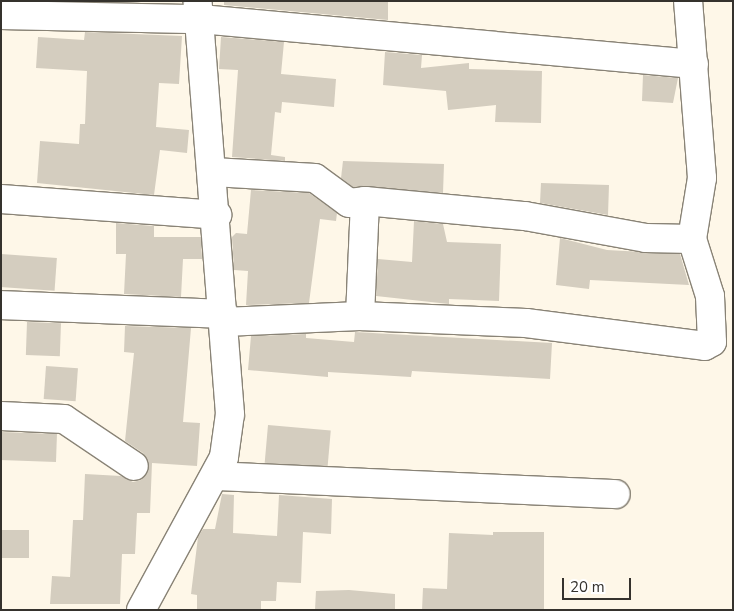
<!DOCTYPE html>
<html>
<head>
<meta charset="utf-8">
<style>
  body { margin:0 }
  #map { position:relative; width:734px; height:611px; overflow:hidden; background:#fef7e8; font-family:"Nunito Sans",sans-serif }
  div>[style] { position:absolute }
  .building>* { inset:0; background:#d4cdbf; transform-origin:0 0 }
  .roads { filter:drop-shadow(1px 0 #898376) drop-shadow(-1px 0 #898376) drop-shadow(0 1px #898376) drop-shadow(0 -1px #898376) }
  .minor>* { height:28px; margin:-14px; padding:0 14px; transform-origin:14px; border-radius:14px; background:#fff }
  span { translate:-50% -50%; white-space:nowrap; text-align:center; line-height:1.15; -webkit-text-stroke:5px #fff; paint-order:stroke }
  .frame { position:absolute; inset:0; border:2px solid #35322d; pointer-events:none }
  .scale { position:absolute; left:562px; top:578px; width:69px; height:22px; box-sizing:border-box; border:2px solid #35322d; border-top:0; padding-left:6px; font-size:15px; line-height:18px; white-space:nowrap; color:#35322d; -webkit-text-stroke:4px #fff; paint-order:stroke }
</style>
</head>
<body>
<div id="map">
  <div class="building">
    <i style="clip-path:polygon(224px 1px,388px 1px,388px 20px,224px 5px)"></i>
    <i style="clip-path:polygon(85px 32px,182px 36px,179px 84px,159px 83px,156px 127px,189px 130px,187px 153px,160px 150px,154px 195px,37px 183px,40px 141px,79px 144px,80px 124px,85px 124px,87px 71px,36px 68px,38px 37px,84px 40px)"></i>
    <i style="clip-path:polygon(221px 37px,284px 42px,281px 74px,336px 79px,334px 107px,282px 102px,281px 113px,275px 112px,271px 155px,285px 157px,285px 161px,232px 157px,238px 70px,219px 69px)"></i>
    <i style="clip-path:polygon(385px 52px,422px 55px,421px 68px,469px 63px,469px 69px,542px 71px,541px 123px,495px 122px,496px 105px,448px 110px,446px 91px,383px 85px)"></i>
    <i style="clip-path:polygon(643px 75px,678px 78px,673px 103px,642px 101px)"></i>
    <i style="clip-path:polygon(343px 161px,444px 164px,443px 193px,353px 187px,341px 178px)"></i>
    <i style="clip-path:polygon(541px 183px,609px 185px,608px 215px,540px 203px)"></i>
    <i style="clip-path:polygon(251px 190px,309px 193px,337px 213px,336px 221px,320px 219px,309px 303px,246px 305px,248px 271px,234px 270px,232px 237px,236px 233px,247px 234px)"></i>
    <i style="clip-path:polygon(414px 221px,443px 224px,447px 242px,501px 244px,499px 301px,449px 299px,449px 304px,376px 296px,378px 259px,412px 262px)"></i>
    <i style="clip-path:polygon(116px 223px,154px 226px,154px 237px,201px 237px,202px 259px,183px 259px,181px 297px,124px 294px,126px 254px,116px 254px)"></i>
    <i style="clip-path:polygon(560px 238px,607px 250px,680px 254px,689px 285px,590px 280px,589px 289px,556px 285px)"></i>
    <i style="left:1px;top:254px;width:56px;height:33px;rotate:4deg"></i>
    <i style="left:27px;top:322px;width:34px;height:33px;rotate:2deg"></i>
    <i style="clip-path:polygon(125px 326px,191px 328px,183px 422px,200px 423px,197px 466px,152px 463px,150px 513px,137px 513px,135px 554px,122px 554px,120px 604px,50px 604px,52px 576px,70px 577px,73px 520px,83px 520px,85px 474px,121px 476px,133px 482px,141px 480px,149px 468px,143px 453px,125px 441px,134px 353px,124px 352px)"></i>
    <i style="clip-path:polygon(355px 332px,552px 343px,550px 379px,412px 371px,411px 377px,328px 372px,328px 377px,248px 370px,251px 336px,306px 334px,306px 338px,354px 342px)"></i>
    <i style="left:46px;top:366px;width:32px;height:33px;rotate:4deg"></i>
    <i style="left:268px;top:425px;width:63px;height:38px;rotate:5deg"></i>
    <i style="left:1px;top:432px;width:56px;height:28px;rotate:2deg"></i>
    <i style="clip-path:polygon(222px 494px,234px 495px,233px 533px,277px 536px,279px 495px,332px 499px,331px 534px,303px 532px,301px 583px,277px 582px,276px 601px,261px 601px,261px 610px,197px 610px,197px 595px,191px 594px,198px 537px,203px 529px,215px 529px)"></i>
    <i style="left:1px;top:530px;width:28px;height:28px"></i>
    <i style="clip-path:polygon(493px 532px,544px 532px,544px 610px,422px 610px,423px 588px,447px 589px,449px 533px,493px 535px)"></i>
    <i style="clip-path:polygon(349px 590px,395px 594px,395px 610px,315px 610px,316px 591px)"></i>
  </div>
  <div class="roads">
    <div class="minor">
      <i style="left:1px;top:15px;width:199px;rotate:1.2deg"></i>
      <i style="left:200px;top:19px;width:496px;rotate:5.2deg"></i>
      <i style="left:213px;top:172px;width:102px;rotate:3.4deg"></i>
      <i style="left:315px;top:178px;width:42px;rotate:36.3deg"></i>
      <i style="left:349px;top:203px;width:16px;rotate:-7deg"></i>
      <i style="left:365px;top:201px;width:161px;rotate:5.4deg"></i>
      <i style="left:525px;top:216px;width:123px;rotate:10.3deg"></i>
      <i style="left:646px;top:238px;width:46px;rotate:1.2deg"></i>
      <i style="left:1px;top:199px;width:217px;rotate:4.2deg"></i>
      <i style="left:1px;top:305px;width:223px;rotate:2.3deg"></i>
      <i style="left:360px;top:316px;width:115px;rotate:-87.5deg"></i>
      <i style="left:224px;top:322px;width:136px;rotate:-2.5deg"></i>
      <i style="left:360px;top:316px;width:166px;rotate:2.4deg"></i>
      <i style="left:526px;top:323px;width:180px;rotate:7.3deg"></i>
      <i style="left:705px;top:346px;width:8px;rotate:-30deg"></i>
      <i style="left:712px;top:342px;width:46px;rotate:-92.5deg"></i>
      <i style="left:710px;top:296px;width:60px;rotate:-107.5deg"></i>
      <i style="left:692px;top:239px;width:62px;rotate:-80.7deg"></i>
      <i style="left:702px;top:178px;width:178px;rotate:-94.5deg"></i>
      <i style="left:1px;top:416px;width:63px;rotate:2.7deg"></i>
      <i style="left:64px;top:419px;width:84px;rotate:33.9deg"></i>
      <i style="left:215px;top:476px;width:401px;rotate:2.6deg"></i>
      <i style="left:141px;top:610px;width:174px;rotate:-61.5deg"></i>
      <i style="left:224px;top:457px;width:43px;rotate:-82.1deg"></i>
      <i style="left:230px;top:414px;width:412px;rotate:-94.5deg"></i>
    </div>
  </div>
  <div class="frame"></div>
  <div class="scale">20 m</div>
</div>
</body>
</html>
